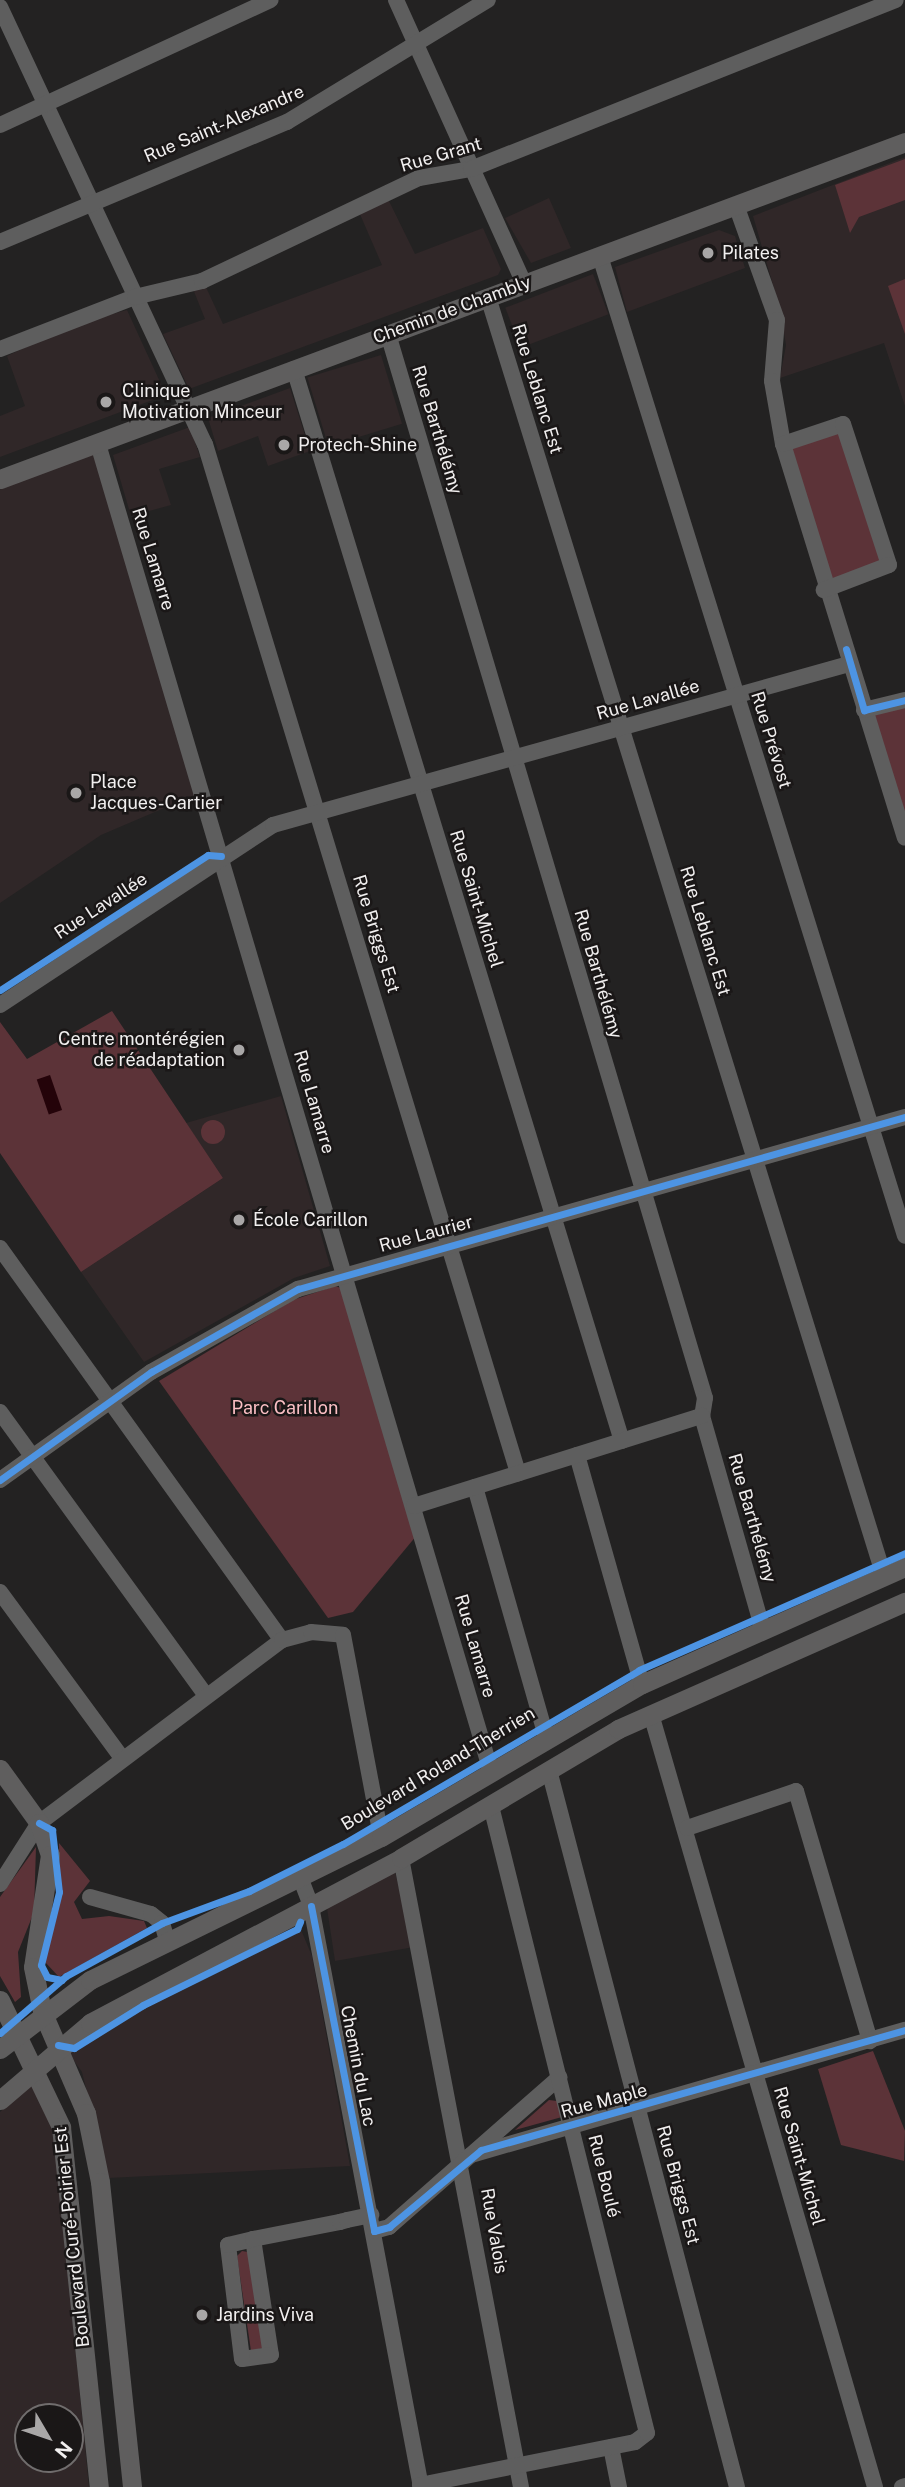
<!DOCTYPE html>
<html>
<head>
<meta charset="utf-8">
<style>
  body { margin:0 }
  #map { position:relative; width:905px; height:2487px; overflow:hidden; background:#232222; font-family:"Public Sans",sans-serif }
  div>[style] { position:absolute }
  .built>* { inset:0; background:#302728; transform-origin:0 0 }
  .green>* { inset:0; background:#5c3338; transform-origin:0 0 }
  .round { border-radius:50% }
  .water>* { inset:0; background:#240309; transform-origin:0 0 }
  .minor>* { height:16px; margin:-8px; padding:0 8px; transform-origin:8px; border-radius:8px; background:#5e5e5e }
  .major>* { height:19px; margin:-9.5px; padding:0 9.5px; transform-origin:9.5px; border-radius:9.5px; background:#5f5e5e }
  .cycleway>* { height:7px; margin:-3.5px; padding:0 3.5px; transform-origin:3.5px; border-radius:3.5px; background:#4d94e3 }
  .dots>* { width:19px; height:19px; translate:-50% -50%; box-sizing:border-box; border:4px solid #1a1717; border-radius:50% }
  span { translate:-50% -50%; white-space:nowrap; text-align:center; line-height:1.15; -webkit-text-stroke:5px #1a1717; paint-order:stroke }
  .street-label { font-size:18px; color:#f1efef }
  .poi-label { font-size:18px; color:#f1efef }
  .left { translate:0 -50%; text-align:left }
  .right { translate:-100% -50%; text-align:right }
  .park-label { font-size:18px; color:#fabec3 }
  .north { position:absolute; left:14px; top:2403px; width:70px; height:70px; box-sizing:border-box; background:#1a1717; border:2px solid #706d6d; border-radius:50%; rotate:129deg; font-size:19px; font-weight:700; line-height:28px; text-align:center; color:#f1efef }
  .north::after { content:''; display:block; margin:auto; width:24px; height:32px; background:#a9a7a7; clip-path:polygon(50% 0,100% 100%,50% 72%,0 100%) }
</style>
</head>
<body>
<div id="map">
  <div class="built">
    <i style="clip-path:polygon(905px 157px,905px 406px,884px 343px,780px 378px,786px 345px,780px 309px,753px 216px)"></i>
    <i style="clip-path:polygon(549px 198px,571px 248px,531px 263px,505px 218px)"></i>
    <i style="clip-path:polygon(388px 199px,415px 254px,483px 228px,501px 269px,498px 275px,189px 389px,163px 334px,205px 319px,193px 289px,205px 285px,223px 324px,382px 265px,359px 212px)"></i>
    <i style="clip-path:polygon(719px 230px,735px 236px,745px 268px,627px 312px,615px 267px)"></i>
    <i style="left:593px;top:274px;width:43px;height:94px;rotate:69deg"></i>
    <i style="clip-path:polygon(127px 310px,166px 395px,0 457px,0 416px,25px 406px,7px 356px,72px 325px)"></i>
    <i style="left:381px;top:355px;width:72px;height:77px;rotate:73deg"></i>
    <i style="clip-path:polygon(290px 388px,310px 451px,268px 466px,258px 436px,218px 451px,208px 418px)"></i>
    <i style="clip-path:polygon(190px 427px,200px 457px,159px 469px,171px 505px,131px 516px,113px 455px)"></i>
    <i style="clip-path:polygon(98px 444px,204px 791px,101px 835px,0 903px,0 479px)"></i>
    <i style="clip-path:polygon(281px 1096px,330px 1266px,294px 1278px,144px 1362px,81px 1272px,223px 1178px,186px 1123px)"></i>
    <i style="clip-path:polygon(395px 1872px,414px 1947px,335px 1961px,327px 1908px)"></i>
    <i style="clip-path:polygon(299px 1925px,312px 1956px,350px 2166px,108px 2178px,82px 2072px,69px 2054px,75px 2044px,131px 2008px)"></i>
    <i style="clip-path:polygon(evenodd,31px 2084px,53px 2119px,89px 2487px,0 2487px,0 2112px,31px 2084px,28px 2417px,70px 2417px,70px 2459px,28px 2459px,28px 2417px)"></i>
  </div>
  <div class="green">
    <i style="clip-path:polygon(905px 159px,905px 200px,859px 217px,850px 233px,835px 185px)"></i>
    <i style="clip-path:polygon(905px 279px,905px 334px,888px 286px)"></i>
    <i style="left:843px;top:424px;width:148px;height:63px;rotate:72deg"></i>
    <i style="clip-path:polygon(905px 700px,905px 838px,864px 710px)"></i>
    <i style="clip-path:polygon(112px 1011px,223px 1178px,81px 1272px,0 1153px,0 1022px,27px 1059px)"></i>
    <i class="round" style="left:201px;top:1120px;width:24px;height:24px"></i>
    <i style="clip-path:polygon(335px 1286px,341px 1288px,417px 1535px,353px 1612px,328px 1618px,159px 1381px,293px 1300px)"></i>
    <i style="clip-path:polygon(59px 1843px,90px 1881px,74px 1902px,82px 1919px,109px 1916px,144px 1921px,147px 1928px,59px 1977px,44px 1961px,60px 1900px)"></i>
    <i style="clip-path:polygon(36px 1847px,34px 1912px,18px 1952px,21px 1997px,15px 2002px,0 1976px,0 1897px)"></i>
    <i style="clip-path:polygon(873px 2051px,905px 2131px,904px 2161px,841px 2145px,818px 2069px)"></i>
    <i style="clip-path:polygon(549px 2100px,557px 2101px,562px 2117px,515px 2130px)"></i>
    <i style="clip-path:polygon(242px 2251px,248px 2252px,263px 2348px,251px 2351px,237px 2256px)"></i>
  </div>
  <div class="water">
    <i style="left:50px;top:1075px;width:37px;height:14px;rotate:71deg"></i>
  </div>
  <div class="minor">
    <i style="left:396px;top:0;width:312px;rotate:65.7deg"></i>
    <i style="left:0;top:7px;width:483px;rotate:64.9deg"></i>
    <i style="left:205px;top:444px;width:1076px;rotate:73.08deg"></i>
    <i style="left:0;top:125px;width:298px;rotate:-24.8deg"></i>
    <i style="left:736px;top:205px;width:122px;rotate:70.4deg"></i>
    <i style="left:777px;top:320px;width:61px;rotate:94.7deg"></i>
    <i style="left:772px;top:381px;width:64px;rotate:80.1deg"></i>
    <i style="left:783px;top:444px;width:412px;rotate:72.8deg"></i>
    <i style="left:0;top:242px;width:311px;rotate:-22.7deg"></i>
    <i style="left:287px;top:122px;width:235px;rotate:-31.3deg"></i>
    <i style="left:600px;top:256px;width:1026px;rotate:72.71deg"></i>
    <i style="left:488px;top:297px;width:1339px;rotate:72.8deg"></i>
    <i style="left:388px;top:334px;width:1110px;rotate:73.41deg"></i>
    <i style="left:705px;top:1398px;width:18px;rotate:99deg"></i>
    <i style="left:702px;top:1416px;width:218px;rotate:74.1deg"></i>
    <i style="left:0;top:349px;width:145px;rotate:-21.1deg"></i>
    <i style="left:135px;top:297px;width:69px;rotate:-13.4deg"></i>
    <i style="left:202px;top:281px;width:240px;rotate:-25.4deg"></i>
    <i style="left:419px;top:178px;width:53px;rotate:-9.8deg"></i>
    <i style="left:471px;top:169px;width:457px;rotate:-21.7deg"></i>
    <i style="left:294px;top:369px;width:1121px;rotate:72.99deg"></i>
    <i style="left:98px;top:444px;width:1385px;rotate:73.51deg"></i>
    <i style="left:783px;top:444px;width:63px;rotate:-18.4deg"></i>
    <i style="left:843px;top:424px;width:148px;rotate:71.9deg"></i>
    <i style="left:889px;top:565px;width:70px;rotate:159deg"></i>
    <i style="left:864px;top:710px;width:42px;rotate:-13.7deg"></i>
    <i style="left:0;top:1005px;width:327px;rotate:-33.4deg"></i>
    <i style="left:273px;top:825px;width:598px;rotate:-15.62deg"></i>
    <i style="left:0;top:1248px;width:483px;rotate:54.3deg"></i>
    <i style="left:0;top:1412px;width:351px;rotate:54deg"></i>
    <i style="left:577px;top:1455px;width:238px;rotate:74.2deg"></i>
    <i style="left:0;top:1480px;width:186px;rotate:-35.6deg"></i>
    <i style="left:151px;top:1372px;width:169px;rotate:-29.5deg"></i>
    <i style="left:298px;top:1289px;width:631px;rotate:-15.82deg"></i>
    <i style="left:475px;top:1487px;width:262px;rotate:74.1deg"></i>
    <i style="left:414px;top:1506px;width:302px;rotate:-17.4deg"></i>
    <i style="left:0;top:1592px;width:206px;rotate:53.7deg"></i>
    <i style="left:651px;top:1714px;width:805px;rotate:73.84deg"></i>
    <i style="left:549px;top:1770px;width:741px;rotate:75.31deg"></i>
    <i style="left:687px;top:1828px;width:115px;rotate:-18.7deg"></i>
    <i style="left:796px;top:1791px;width:261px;rotate:73.5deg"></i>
    <i style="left:401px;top:1858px;width:640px;rotate:79.2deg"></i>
    <i style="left:300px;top:1877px;width:31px;rotate:69deg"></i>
    <i style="left:311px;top:1906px;width:591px;rotate:79.28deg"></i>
    <i style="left:0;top:1884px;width:72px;rotate:-57.4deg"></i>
    <i style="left:39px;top:1823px;width:304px;rotate:-37deg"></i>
    <i style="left:282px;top:1640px;width:30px;rotate:-15deg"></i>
    <i style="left:311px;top:1632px;width:32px;rotate:5deg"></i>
    <i style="left:343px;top:1635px;width:206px;rotate:79.3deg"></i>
    <i style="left:90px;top:1897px;width:63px;rotate:15.6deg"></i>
    <i style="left:151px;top:1914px;width:14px;rotate:39deg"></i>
    <i style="left:162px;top:1923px;width:18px;rotate:74deg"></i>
    <i style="left:471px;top:2155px;width:452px;rotate:-16.1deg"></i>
    <i style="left:374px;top:2231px;width:16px;rotate:-15deg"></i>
    <i style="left:389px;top:2227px;width:227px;rotate:-41.3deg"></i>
    <i style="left:253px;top:2239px;width:117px;rotate:81.2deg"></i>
    <i style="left:271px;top:2355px;width:29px;rotate:172deg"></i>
    <i style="left:242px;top:2359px;width:115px;rotate:-97deg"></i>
    <i style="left:228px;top:2245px;width:26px;rotate:-13deg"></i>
    <i style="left:253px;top:2239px;width:89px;rotate:-11.1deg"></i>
    <i style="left:340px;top:2222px;width:7px;rotate:-16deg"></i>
    <i style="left:347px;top:2220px;width:25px;rotate:-12deg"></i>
    <i style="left:611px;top:2447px;width:41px;rotate:78.7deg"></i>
    <i style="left:420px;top:2485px;width:219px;rotate:-11.3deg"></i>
    <i style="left:635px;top:2442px;width:15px;rotate:-37deg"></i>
    <i style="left:647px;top:2433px;width:646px;rotate:-103.97deg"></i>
    <i style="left:902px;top:2487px;width:3px;rotate:-18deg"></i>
  </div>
  <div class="major">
    <i style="left:0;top:479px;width:966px;rotate:-20.42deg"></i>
    <i style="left:0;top:1769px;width:67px;rotate:54.2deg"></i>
    <i style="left:39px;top:1823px;width:34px;rotate:71deg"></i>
    <i style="left:50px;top:1855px;width:113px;rotate:98.6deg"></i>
    <i style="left:33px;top:1967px;width:45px;rotate:78.4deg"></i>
    <i style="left:42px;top:2011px;width:111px;rotate:66.7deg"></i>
    <i style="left:86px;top:2113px;width:70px;rotate:78.5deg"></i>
    <i style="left:100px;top:2182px;width:307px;rotate:84deg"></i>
    <i style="left:0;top:2000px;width:141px;rotate:64.3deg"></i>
    <i style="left:61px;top:2127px;width:362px;rotate:84deg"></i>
    <i style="left:0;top:2049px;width:113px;rotate:-37.5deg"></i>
    <i style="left:90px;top:1980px;width:324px;rotate:-26.2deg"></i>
    <i style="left:381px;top:1837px;width:303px;rotate:-30.4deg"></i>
    <i style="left:642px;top:1684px;width:288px;rotate:-24deg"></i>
    <i style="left:0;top:2100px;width:118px;rotate:-40.5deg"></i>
    <i style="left:90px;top:2023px;width:352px;rotate:-27.9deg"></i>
    <i style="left:401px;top:1858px;width:252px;rotate:-30.7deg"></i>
    <i style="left:618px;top:1729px;width:314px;rotate:-23.9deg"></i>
  </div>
  <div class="cycleway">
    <i style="left:846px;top:649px;width:64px;rotate:73.6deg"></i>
    <i style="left:864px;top:710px;width:42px;rotate:-13.7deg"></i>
    <i style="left:0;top:990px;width:248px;rotate:-33deg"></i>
    <i style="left:208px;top:855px;width:13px;rotate:4deg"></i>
    <i style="left:0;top:1480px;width:186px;rotate:-35.6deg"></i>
    <i style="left:151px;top:1372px;width:169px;rotate:-29.5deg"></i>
    <i style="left:298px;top:1289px;width:631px;rotate:-15.82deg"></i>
    <i style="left:39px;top:1823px;width:15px;rotate:28deg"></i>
    <i style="left:52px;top:1830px;width:62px;rotate:83.6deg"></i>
    <i style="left:59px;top:1892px;width:75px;rotate:103.9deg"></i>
    <i style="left:41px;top:1965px;width:13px;rotate:63deg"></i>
    <i style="left:47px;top:1977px;width:15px;rotate:11deg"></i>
    <i style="left:311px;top:1906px;width:331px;rotate:79deg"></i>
    <i style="left:374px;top:2231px;width:16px;rotate:-15deg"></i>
    <i style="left:389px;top:2227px;width:120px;rotate:-39.9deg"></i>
    <i style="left:481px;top:2150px;width:441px;rotate:-15.8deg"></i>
    <i style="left:0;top:2033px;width:87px;rotate:-40.8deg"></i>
    <i style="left:66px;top:1976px;width:110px;rotate:-28.9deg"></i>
    <i style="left:162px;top:1923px;width:93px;rotate:-20.2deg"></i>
    <i style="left:249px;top:1891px;width:105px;rotate:-26.6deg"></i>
    <i style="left:343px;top:1844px;width:343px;rotate:-30.4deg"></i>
    <i style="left:639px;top:1670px;width:291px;rotate:-23.7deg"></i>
    <i style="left:58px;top:2045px;width:16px;rotate:11deg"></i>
    <i style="left:74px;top:2048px;width:81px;rotate:-31.9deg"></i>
    <i style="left:143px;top:2005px;width:172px;rotate:-26.3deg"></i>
    <i style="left:297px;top:1929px;width:8px;rotate:-67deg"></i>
  </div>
  <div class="dots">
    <i style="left:708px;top:253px;background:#a9a7a7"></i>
    <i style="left:106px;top:402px;background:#a9a7a7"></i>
    <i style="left:284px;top:445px;background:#a9a7a7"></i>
    <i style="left:76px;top:793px;background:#a9a7a7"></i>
    <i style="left:239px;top:1050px;background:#a9a7a7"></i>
    <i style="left:239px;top:1220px;background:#a9a7a7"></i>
    <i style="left:202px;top:2315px;background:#a9a7a7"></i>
  </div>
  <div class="street-label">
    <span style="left:224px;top:124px;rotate:-23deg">Rue Saint-Alexandre</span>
    <span style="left:441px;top:155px;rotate:-16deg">Rue Grant</span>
    <span style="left:452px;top:310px;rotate:-20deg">Chemin de Chambly</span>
    <span style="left:537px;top:389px;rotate:73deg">Rue Leblanc Est</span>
    <span style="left:437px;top:430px;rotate:73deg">Rue Barthélémy</span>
    <span style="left:153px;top:559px;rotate:73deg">Rue Lamarre</span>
    <span style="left:648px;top:700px;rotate:-16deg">Rue Lavallée</span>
    <span style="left:771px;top:740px;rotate:73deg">Rue Prévost</span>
    <span style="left:476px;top:899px;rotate:73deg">Rue Saint-Michel</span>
    <span style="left:101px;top:906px;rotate:-33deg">Rue Lavallée</span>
    <span style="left:705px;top:931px;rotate:73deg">Rue Leblanc Est</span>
    <span style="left:376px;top:934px;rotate:73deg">Rue Briggs Est</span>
    <span style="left:598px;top:974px;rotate:74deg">Rue Barthélémy</span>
    <span style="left:314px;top:1102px;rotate:74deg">Rue Lamarre</span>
    <span style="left:426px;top:1234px;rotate:-15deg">Rue Laurier</span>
    <span style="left:752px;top:1518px;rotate:74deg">Rue Barthélémy</span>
    <span style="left:475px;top:1646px;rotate:74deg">Rue Lamarre</span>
    <span style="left:438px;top:1769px;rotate:-31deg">Boulevard Roland-Therrien</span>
    <span style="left:358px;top:2066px;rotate:79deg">Chemin du Lac</span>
    <span style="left:604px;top:2101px;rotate:-15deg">Rue Maple</span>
    <span style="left:799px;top:2156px;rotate:74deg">Rue Saint-Michel</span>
    <span style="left:604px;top:2176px;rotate:76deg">Rue Boulé</span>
    <span style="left:678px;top:2185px;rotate:75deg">Rue Briggs Est</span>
    <span style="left:494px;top:2231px;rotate:80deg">Rue Valois</span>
    <span style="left:72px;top:2237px;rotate:-96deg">Boulevard Curé-Poirier Est</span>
  </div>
  <div class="poi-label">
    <span class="left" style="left:722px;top:253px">Pilates</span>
    <span class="left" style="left:122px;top:402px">Clinique<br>Motivation Minceur</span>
    <span class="left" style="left:298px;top:445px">Protech-Shine</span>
    <span class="left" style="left:90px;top:793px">Place<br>Jacques-Cartier</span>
    <span class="right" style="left:225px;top:1050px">Centre montérégien<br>de réadaptation</span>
    <span class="left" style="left:253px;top:1220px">École Carillon</span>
    <span class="left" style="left:216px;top:2315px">Jardins Viva</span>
  </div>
  <div class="park-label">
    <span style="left:285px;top:1408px">Parc Carillon</span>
  </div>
  <div class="north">N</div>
</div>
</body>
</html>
